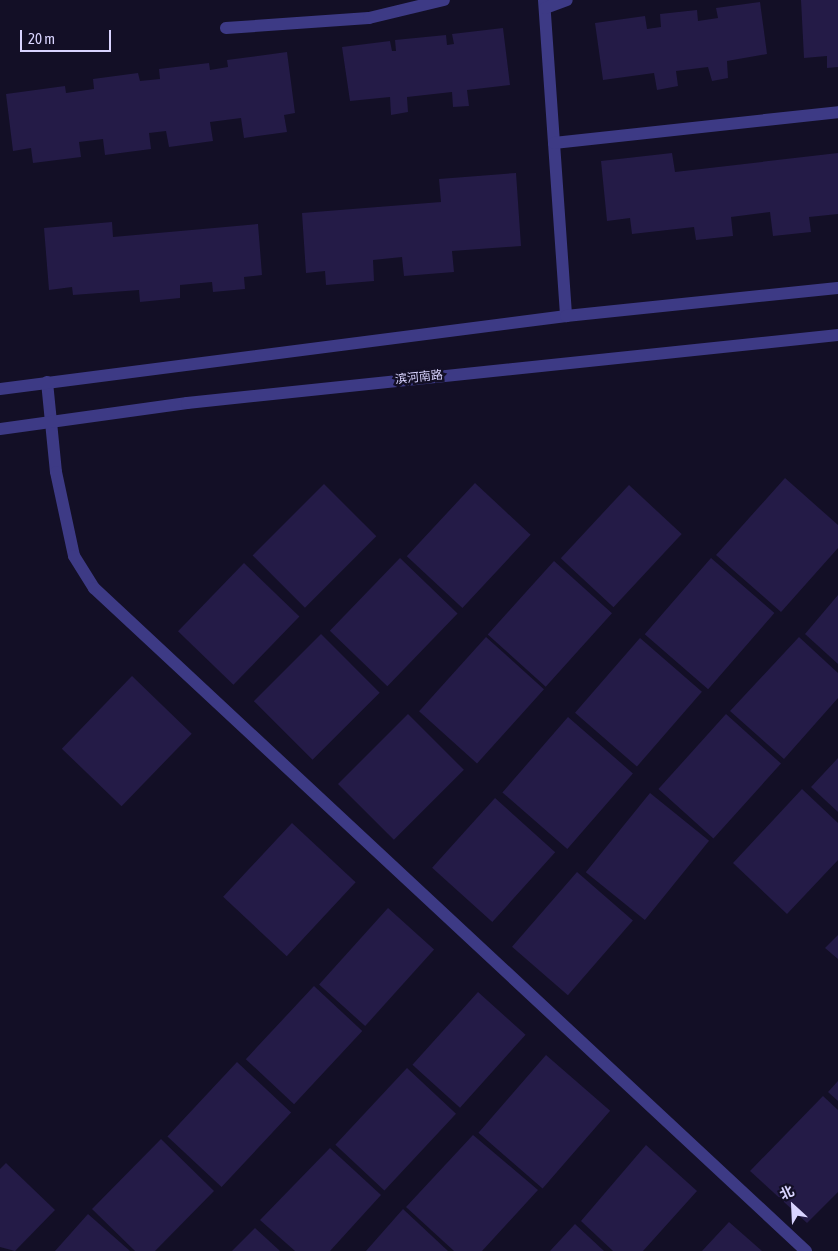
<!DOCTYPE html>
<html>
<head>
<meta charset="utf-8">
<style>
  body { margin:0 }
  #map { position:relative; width:838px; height:1251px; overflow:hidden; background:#130f26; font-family:"Asap Condensed","Noto Sans SC",sans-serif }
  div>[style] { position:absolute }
  .building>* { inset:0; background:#241b47; transform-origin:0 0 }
  .minor>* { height:12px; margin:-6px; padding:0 6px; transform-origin:6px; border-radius:6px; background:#3d3a85 }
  span { translate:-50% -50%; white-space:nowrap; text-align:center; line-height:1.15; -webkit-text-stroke:5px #130f26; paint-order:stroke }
  .street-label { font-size:12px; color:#d9d4ff }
  .north { position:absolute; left:768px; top:1181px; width:50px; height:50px; -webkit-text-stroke:4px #130f26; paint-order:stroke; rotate:335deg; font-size:14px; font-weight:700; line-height:20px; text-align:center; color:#d9d4ff }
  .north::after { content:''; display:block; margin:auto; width:18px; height:22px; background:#d9d4ff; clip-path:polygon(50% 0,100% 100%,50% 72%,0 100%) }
  .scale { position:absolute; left:20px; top:30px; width:91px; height:22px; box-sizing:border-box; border:2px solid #d9d4ff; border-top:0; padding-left:6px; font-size:15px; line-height:18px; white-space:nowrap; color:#d9d4ff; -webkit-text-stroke:4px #130f26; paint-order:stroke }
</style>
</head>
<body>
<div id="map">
  <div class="building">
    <i style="clip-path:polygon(801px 0,838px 0,838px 67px,827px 68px,827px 56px,804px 58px)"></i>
    <i style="clip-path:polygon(760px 2px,767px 54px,727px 61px,728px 78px,712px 81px,708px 67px,676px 71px,678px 86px,657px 90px,654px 73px,603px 80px,595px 23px,645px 16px,647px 29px,661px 27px,660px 14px,697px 10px,698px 21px,718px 18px,716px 8px)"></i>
    <i style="clip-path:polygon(503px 28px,510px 85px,467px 90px,469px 106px,453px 107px,452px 92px,407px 97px,408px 112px,391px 115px,390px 97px,350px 101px,342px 47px,390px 41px,392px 51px,396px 51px,395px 40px,446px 35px,447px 45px,454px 44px,452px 34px)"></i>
    <i style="clip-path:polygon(287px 52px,295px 113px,284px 115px,287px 132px,244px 138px,241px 118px,210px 122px,213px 141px,169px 147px,166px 131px,149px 133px,151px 149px,105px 155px,103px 139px,79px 142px,81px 157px,33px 163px,31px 148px,13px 151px,6px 94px,65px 86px,66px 93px,94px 89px,93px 79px,138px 73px,140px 81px,160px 79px,159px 69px,209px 63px,210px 70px,228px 67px,227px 60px)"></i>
    <i style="clip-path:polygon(672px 153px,675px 172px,838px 153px,838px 214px,809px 217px,811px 232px,773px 236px,770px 212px,731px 217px,733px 236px,696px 240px,694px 227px,632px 234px,630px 218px,607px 221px,601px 161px)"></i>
    <i style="clip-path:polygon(516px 173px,521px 246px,452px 251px,454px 272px,404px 276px,402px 257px,373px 260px,374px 281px,326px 285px,325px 271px,306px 273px,302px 213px,441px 202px,439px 179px)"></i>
    <i style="clip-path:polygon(112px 222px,113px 237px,258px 224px,262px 275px,244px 277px,245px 289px,213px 292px,212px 282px,180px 285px,180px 298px,140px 302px,139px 290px,73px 295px,72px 287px,49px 290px,44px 228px)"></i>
    <i style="clip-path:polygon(785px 478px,838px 525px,838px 548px,781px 612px,716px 555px)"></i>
    <i style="left:475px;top:483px;width:76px;height:100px;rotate:43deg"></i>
    <i style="left:324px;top:484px;width:74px;height:101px;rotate:45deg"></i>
    <i style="left:629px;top:485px;width:72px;height:100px;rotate:43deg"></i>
    <i style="left:400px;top:558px;width:80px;height:101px;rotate:44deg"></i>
    <i style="left:711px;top:558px;width:84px;height:101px;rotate:41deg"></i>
    <i style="left:554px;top:561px;width:78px;height:99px;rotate:42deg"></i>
    <i style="left:244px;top:563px;width:77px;height:95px;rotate:44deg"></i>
    <i style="clip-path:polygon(838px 595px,838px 664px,805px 634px)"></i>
    <i style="left:321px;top:634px;width:83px;height:95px;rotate:45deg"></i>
    <i style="left:486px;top:637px;width:78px;height:100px;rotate:42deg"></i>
    <i style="clip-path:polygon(799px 637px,838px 673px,838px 698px,784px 759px,730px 711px)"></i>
    <i style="left:640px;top:638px;width:82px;height:99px;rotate:41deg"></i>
    <i style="left:132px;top:676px;width:83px;height:101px;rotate:44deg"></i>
    <i style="left:408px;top:714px;width:79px;height:99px;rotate:45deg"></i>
    <i style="left:726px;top:714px;width:74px;height:101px;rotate:42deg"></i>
    <i style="left:568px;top:717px;width:86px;height:100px;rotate:41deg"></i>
    <i style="clip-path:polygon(838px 758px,838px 812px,811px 787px)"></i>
    <i style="clip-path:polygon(802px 789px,838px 823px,838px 860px,787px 914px,733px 863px)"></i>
    <i style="left:650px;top:793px;width:76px;height:102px;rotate:39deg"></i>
    <i style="left:495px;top:798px;width:81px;height:94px;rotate:42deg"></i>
    <i style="left:292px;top:823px;width:87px;height:101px;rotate:43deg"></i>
    <i style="left:577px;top:872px;width:74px;height:99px;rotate:41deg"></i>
    <i style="left:388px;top:908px;width:62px;height:103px;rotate:42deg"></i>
    <i style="clip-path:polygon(838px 935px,838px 959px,825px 948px)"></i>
    <i style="left:314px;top:986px;width:66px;height:100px;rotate:43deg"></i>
    <i style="left:478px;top:992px;width:64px;height:98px;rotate:42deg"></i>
    <i style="left:546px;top:1055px;width:85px;height:103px;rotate:41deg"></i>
    <i style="left:237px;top:1062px;width:74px;height:102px;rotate:43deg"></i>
    <i style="left:407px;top:1068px;width:67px;height:105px;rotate:43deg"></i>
    <i style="clip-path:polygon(838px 1081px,838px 1101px,828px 1092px)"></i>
    <i style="clip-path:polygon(823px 1096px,838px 1110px,838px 1192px,807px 1223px,750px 1171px)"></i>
    <i style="clip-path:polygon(473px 1135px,538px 1190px,482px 1251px,454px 1251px,406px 1207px)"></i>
    <i style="clip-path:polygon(161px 1139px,214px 1191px,155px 1251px,135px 1251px,92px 1209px)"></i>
    <i style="clip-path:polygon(646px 1145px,697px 1191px,643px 1251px,613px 1251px,581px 1221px)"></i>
    <i style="clip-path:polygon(330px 1148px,381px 1195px,330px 1251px,295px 1251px,260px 1220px)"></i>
    <i style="clip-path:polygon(6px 1163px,55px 1210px,15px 1251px,0 1247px,0 1169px)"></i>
    <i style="clip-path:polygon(403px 1209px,448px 1251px,366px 1251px)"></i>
    <i style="clip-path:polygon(88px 1214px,130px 1251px,55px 1251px)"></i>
    <i style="clip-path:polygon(729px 1222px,762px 1251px,702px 1251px)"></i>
    <i style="clip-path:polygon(575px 1224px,604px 1251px,550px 1251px)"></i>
    <i style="clip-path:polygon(255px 1228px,280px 1251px,232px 1251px)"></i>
  </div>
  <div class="minor">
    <i style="left:544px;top:0;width:317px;rotate:86deg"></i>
    <i style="left:545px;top:8px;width:23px;rotate:-20deg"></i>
    <i style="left:226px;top:28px;width:143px;rotate:-4deg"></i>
    <i style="left:369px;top:18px;width:77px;rotate:-13.5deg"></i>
    <i style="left:554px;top:143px;width:286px;rotate:-6.2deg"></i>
    <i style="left:47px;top:382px;width:90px;rotate:84.3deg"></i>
    <i style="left:56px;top:472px;width:86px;rotate:77.9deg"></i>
    <i style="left:74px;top:556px;width:38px;rotate:58deg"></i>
    <i style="left:94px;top:588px;width:973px;rotate:42.96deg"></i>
    <i style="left:0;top:389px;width:571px;rotate:-7.35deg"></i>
    <i style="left:566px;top:316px;width:273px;rotate:-5.9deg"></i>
    <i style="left:0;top:429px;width:189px;rotate:-7.9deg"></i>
    <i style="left:187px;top:403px;width:655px;rotate:-5.96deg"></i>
  </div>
  <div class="street-label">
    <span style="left:419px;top:378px;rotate:-6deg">滨河南路</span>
  </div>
  <div class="north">北</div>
  <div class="scale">20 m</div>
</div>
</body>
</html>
